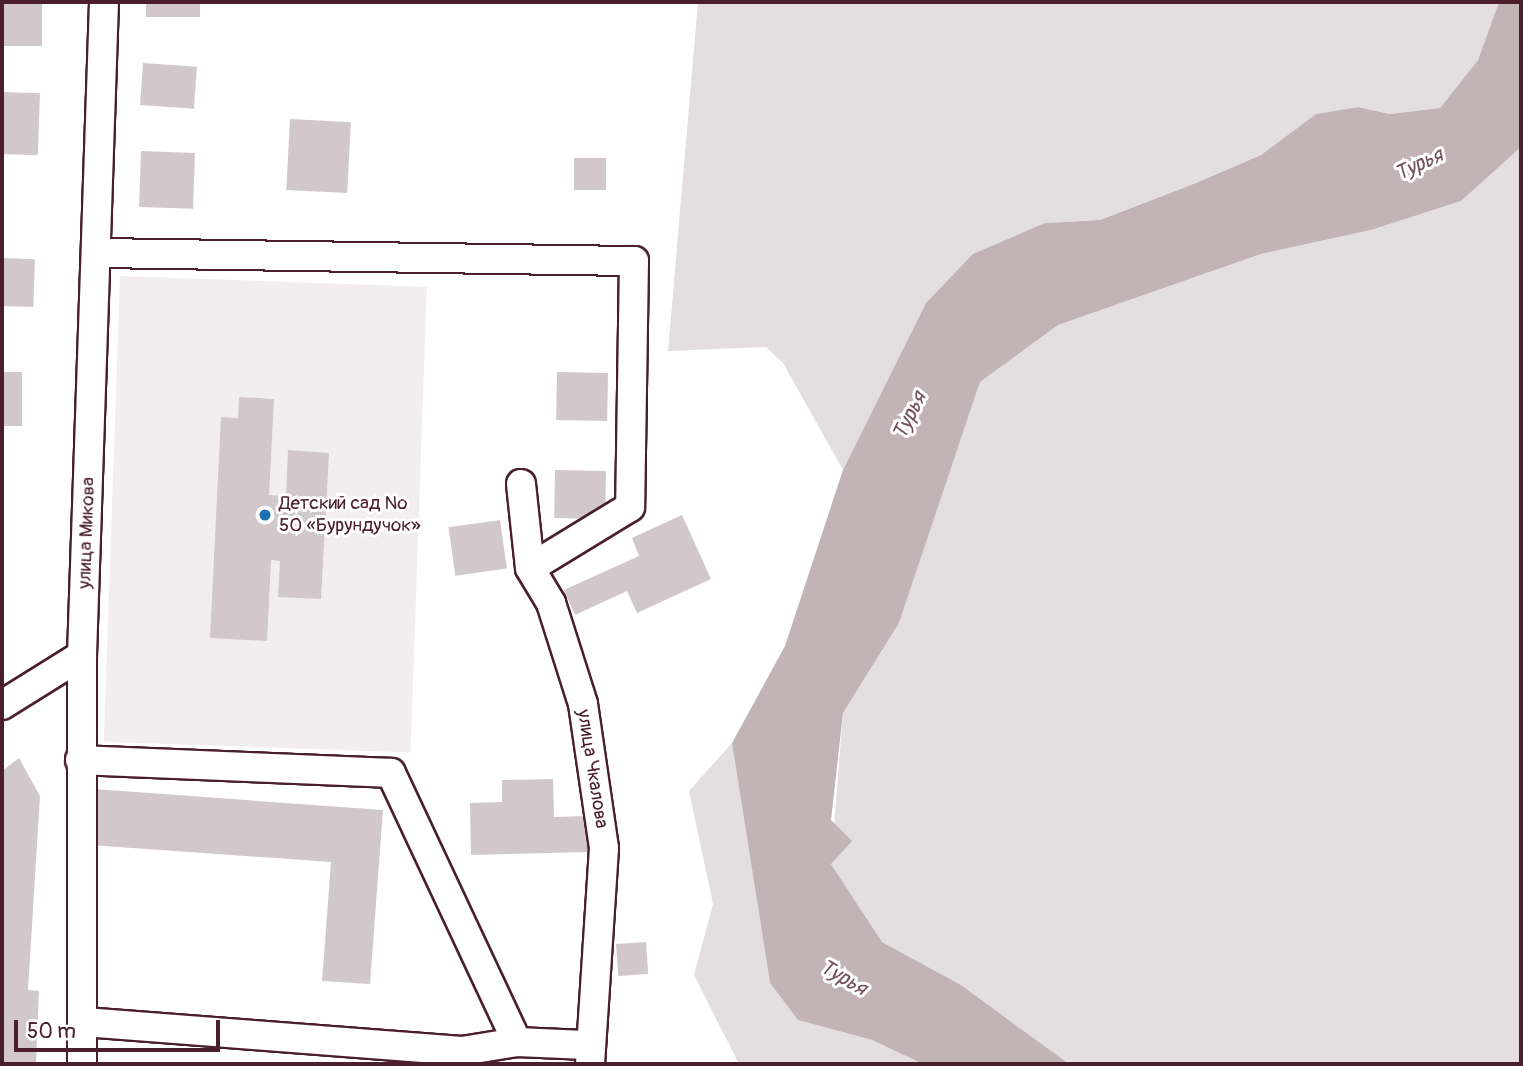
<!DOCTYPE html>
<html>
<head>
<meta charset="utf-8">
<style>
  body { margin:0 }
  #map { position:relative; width:1523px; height:1066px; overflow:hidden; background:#fff; font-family:Pangolin,sans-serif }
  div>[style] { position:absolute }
  .built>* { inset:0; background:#f2eeef; transform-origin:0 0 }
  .green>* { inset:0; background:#e5dee0 }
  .water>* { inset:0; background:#c1b3b6 }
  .building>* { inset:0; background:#d2c7cb; transform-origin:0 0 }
  .roads { filter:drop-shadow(2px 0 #4a1f2b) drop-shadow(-2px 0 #4a1f2b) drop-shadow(0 2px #4a1f2b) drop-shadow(0 -2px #4a1f2b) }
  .minor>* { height:28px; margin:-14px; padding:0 14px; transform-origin:14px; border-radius:14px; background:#fff }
  .dots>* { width:19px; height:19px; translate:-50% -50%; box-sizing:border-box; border:4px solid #fff; border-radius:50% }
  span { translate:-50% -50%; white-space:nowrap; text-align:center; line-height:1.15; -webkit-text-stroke:6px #fff; paint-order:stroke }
  .poi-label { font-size:19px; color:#4a1f2b }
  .left { translate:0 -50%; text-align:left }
  .street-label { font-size:19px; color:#4a1f2b }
  .water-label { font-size:21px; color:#74535c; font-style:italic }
  .frame { position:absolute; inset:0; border:4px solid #4a1f2b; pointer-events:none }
  .scale { position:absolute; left:14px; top:1020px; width:206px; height:32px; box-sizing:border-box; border:4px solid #4a1f2b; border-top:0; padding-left:9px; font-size:21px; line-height:24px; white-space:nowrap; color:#4a1f2b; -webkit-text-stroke:5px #fff; paint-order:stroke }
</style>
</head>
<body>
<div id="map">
  <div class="built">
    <i style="left:120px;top:276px;width:307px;height:466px;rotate:2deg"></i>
  </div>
  <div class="green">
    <i style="clip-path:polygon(698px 2px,1499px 2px,1478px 60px,1440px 108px,1390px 114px,1358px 107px,1316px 114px,1261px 155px,1196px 183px,1100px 220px,1045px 223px,926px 303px,843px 470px,783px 363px,766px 347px,668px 351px)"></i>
    <i style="clip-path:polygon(1521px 147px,1521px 1064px,1069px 1064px,961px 985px,882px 942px,831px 864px,843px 713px,899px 623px,980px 382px,1058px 325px,1261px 254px,1371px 230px,1461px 201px)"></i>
    <i style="clip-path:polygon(732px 743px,770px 983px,798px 1020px,872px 1040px,923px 1064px,739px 1064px,694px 975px,713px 904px,689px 791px)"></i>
  </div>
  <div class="water">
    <i style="clip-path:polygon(1499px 2px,1521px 2px,1521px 147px,1461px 201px,1371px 230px,1261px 254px,1058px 325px,980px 382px,899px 623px,843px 713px,831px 820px,852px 841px,831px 864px,882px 942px,961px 985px,1069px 1064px,923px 1064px,872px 1040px,798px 1020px,770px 983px,732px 743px,785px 646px,843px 470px,926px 303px,973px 254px,1045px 223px,1100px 220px,1196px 183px,1261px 155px,1316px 114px,1358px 107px,1390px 114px,1440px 108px,1478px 60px)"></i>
  </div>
  <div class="building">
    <i style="left:2px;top:2px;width:40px;height:44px"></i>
    <i style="left:146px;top:2px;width:54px;height:15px"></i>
    <i style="left:143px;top:63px;width:54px;height:42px;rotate:4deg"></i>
    <i style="left:2px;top:92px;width:38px;height:62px;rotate:2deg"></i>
    <i style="left:290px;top:119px;width:61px;height:71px;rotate:3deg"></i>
    <i style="left:141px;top:151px;width:54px;height:56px;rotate:2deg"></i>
    <i style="left:574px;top:158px;width:32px;height:32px"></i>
    <i style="left:2px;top:258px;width:33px;height:48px;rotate:2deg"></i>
    <i style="left:2px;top:372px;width:20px;height:54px"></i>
    <i style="left:557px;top:372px;width:51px;height:48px;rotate:1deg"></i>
    <i style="clip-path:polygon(239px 397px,274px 399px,269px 495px,286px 496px,288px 450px,329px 453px,321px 599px,278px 597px,280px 561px,271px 560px,267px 641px,210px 638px,221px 417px,238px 418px)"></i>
    <i style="left:555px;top:470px;width:51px;height:48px;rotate:1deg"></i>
    <i style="clip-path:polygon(682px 515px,711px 579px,637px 613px,627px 591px,575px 615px,564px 590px,639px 556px,632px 538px)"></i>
    <i style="left:500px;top:520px;width:49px;height:52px;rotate:82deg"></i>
    <i style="clip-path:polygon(19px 758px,40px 796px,28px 990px,39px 991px,36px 1064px,2px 1064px,2px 771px)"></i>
    <i style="clip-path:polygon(553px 779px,554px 817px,587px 816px,588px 852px,471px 855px,470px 803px,502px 802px,502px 780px)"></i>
    <i style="clip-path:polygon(94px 789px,383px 810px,370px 984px,322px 981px,331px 862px,90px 845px)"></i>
    <i style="left:646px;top:942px;width:32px;height:30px;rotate:86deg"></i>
  </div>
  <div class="roads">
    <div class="minor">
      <i style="left:98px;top:253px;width:536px;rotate:0.86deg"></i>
      <i style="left:634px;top:261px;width:246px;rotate:90.9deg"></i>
      <i style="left:630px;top:507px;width:117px;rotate:148.6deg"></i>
      <i style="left:521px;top:484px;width:84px;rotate:83.9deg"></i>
      <i style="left:530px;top:568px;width:41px;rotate:59deg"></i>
      <i style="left:551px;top:603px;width:106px;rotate:72.4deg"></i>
      <i style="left:583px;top:704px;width:146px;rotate:81.7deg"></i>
      <i style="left:604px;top:848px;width:215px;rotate:93.7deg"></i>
      <i style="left:2px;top:705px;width:94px;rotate:-32deg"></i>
      <i style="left:80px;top:760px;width:311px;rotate:2.4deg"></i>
      <i style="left:391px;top:773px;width:297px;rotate:64.9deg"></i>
      <i style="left:517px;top:1042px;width:73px;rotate:2.4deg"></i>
      <i style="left:84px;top:1022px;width:379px;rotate:4.4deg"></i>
      <i style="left:462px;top:1051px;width:56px;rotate:-9.3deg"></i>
      <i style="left:82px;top:1064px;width:409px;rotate:-90deg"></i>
      <i style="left:82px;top:655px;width:653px;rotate:-88.07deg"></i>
    </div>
  </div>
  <div class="dots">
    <i style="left:265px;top:515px;background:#1f6fb2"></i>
  </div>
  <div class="poi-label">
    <span class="left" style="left:279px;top:515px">Детский сад №<br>50 «Бурундучок»</span>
  </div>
  <div class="street-label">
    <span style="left:87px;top:533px;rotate:-88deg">улица Микова</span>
    <span style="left:592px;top:769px;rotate:81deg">улица Чкалова</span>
  </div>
  <div class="water-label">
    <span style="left:1419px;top:165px;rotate:-25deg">Турья</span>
    <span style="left:910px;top:416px;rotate:-64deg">Турья</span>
    <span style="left:843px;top:978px;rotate:30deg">Турья</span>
  </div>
  <div class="frame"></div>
  <div class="scale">50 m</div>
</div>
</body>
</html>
